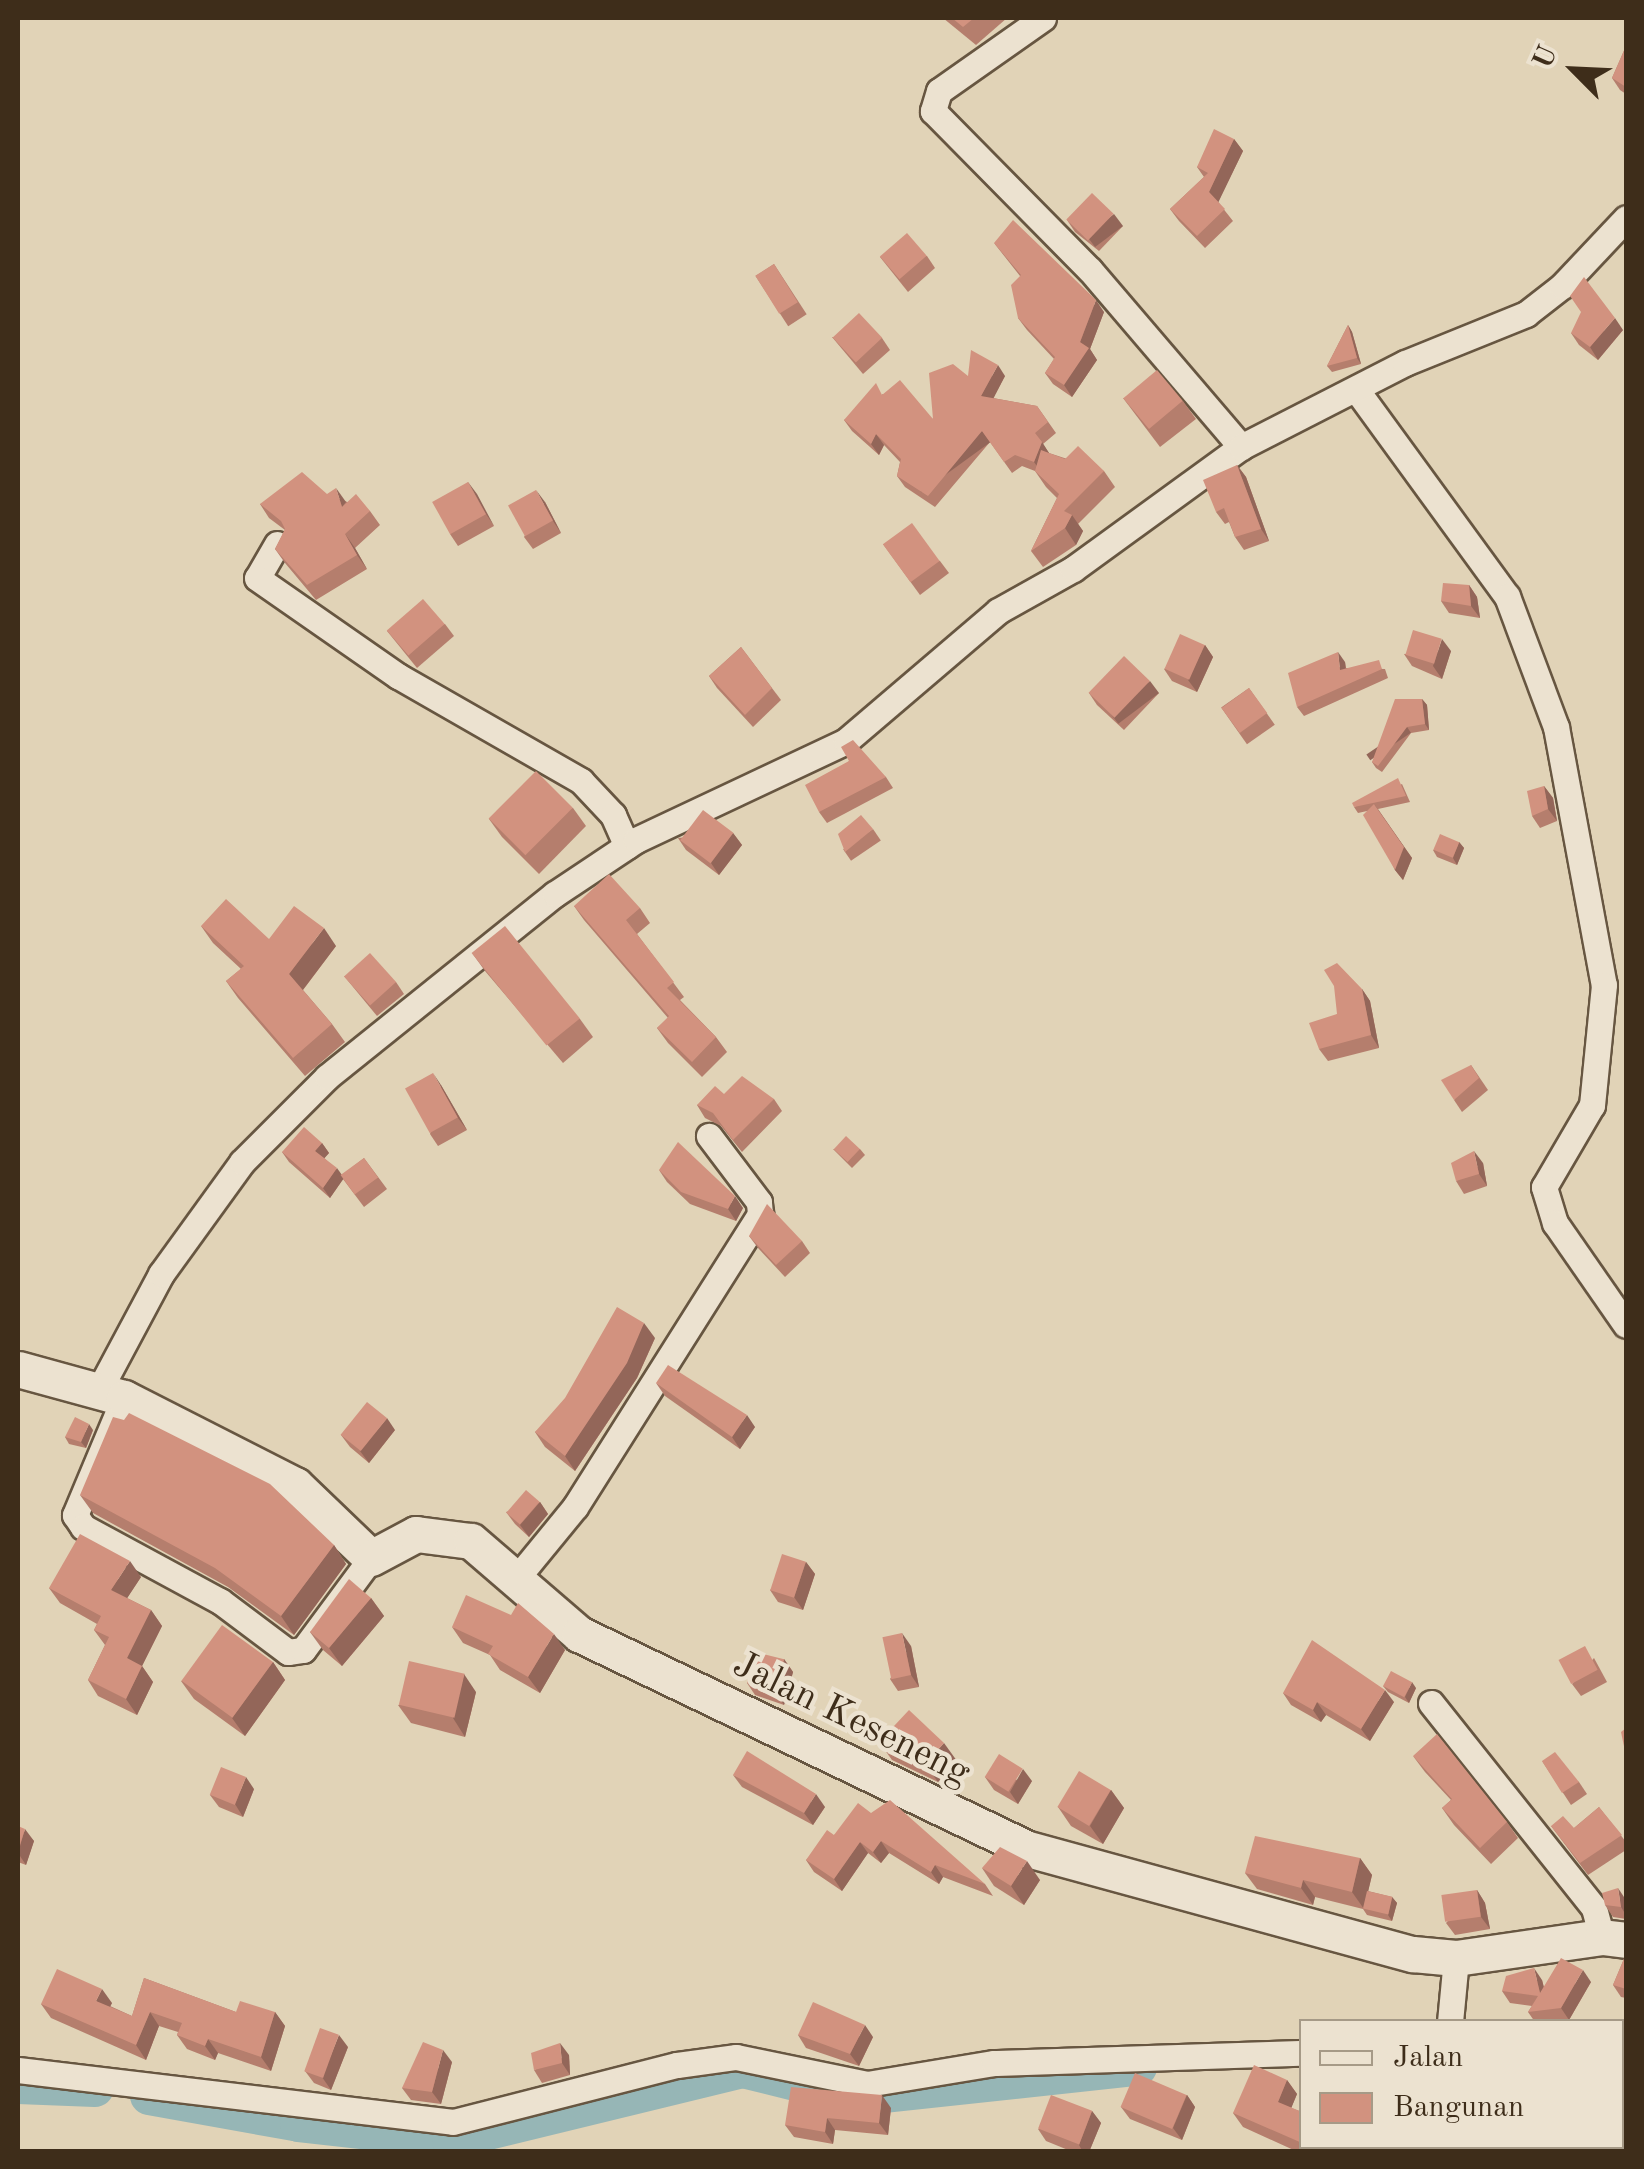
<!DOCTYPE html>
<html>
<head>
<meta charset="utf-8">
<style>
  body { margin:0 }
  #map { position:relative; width:1644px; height:2169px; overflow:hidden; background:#e1d3b7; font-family:"Old Standard TT",serif }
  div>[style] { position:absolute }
  .river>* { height:38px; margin:-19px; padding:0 19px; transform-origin:19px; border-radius:19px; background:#96b6b6 }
  .roads { filter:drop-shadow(2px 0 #675641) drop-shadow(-2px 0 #675641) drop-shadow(0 2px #675641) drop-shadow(0 -2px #675641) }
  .street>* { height:25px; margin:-12.5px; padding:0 12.5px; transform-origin:12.5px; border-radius:12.5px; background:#ece2d0 }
  .secondary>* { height:35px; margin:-17.5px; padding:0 17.5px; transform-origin:17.5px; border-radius:17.5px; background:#ece2d0 }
  .wall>* { inset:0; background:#b57e6d; transform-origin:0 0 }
  .shaded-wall>* { inset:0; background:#936659; transform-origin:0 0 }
  .building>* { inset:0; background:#d2927f; transform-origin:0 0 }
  span { translate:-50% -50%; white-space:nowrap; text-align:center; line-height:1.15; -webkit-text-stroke:9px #ece2d0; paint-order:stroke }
  .street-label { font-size:38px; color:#3e2d1a }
  .frame { position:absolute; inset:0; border:20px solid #3e2d1a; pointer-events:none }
  .legend { position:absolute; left:1299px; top:2019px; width:325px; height:130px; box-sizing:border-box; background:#ece2d0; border:2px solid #a69a87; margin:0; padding:12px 18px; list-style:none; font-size:30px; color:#3e2d1a }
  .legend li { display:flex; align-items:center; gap:20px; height:50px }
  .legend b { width:50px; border:2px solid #a69a87 }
  .north { position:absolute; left:1524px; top:20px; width:100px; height:100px; -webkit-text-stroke:8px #ece2d0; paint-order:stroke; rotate:294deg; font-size:28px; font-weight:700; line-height:40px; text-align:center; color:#3e2d1a }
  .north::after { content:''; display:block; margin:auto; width:35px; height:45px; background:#3e2d1a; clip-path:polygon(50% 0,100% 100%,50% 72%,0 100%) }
</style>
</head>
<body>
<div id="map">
  <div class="river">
    <i style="left:18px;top:2085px;width:77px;rotate:2.2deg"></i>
    <i style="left:149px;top:2096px;width:152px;rotate:10.2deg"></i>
    <i style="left:299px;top:2123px;width:153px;rotate:6.4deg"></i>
    <i style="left:451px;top:2140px;width:301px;rotate:-13.7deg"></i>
    <i style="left:743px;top:2069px;width:115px;rotate:14deg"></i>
    <i style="left:855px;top:2097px;width:285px;rotate:-6.1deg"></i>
  </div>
  <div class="roads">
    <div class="street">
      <i style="left:1043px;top:18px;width:127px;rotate:144.9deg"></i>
      <i style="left:939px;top:91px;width:21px;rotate:107deg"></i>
      <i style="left:933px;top:111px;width:223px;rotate:45.4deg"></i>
      <i style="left:1090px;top:270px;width:233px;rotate:49.5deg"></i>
      <i style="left:1358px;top:392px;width:253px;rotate:53.9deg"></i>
      <i style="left:1507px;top:596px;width:140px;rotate:69.5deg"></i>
      <i style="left:1556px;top:727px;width:262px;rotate:79.5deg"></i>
      <i style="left:1604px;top:985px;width:121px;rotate:95.7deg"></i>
      <i style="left:1592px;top:1105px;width:95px;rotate:120.3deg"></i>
      <i style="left:1544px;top:1187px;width:38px;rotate:73deg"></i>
      <i style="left:1555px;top:1223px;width:124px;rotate:55.2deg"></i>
      <i style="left:277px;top:544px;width:39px;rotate:120deg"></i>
      <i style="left:257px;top:578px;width:172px;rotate:34.8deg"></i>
      <i style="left:398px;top:676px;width:211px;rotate:29.8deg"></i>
      <i style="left:581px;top:781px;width:47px;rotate:46.7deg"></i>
      <i style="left:613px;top:815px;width:34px;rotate:66deg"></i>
      <i style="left:98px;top:1392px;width:134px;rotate:-61.9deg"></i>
      <i style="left:161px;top:1274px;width:138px;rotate:-54.1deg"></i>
      <i style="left:242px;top:1162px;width:120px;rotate:-45deg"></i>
      <i style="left:327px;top:1077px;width:292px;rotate:-38.8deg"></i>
      <i style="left:555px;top:894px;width:97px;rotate:-33.7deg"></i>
      <i style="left:636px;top:840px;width:232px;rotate:-25.2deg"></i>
      <i style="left:846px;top:741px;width:200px;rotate:-40.5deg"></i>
      <i style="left:998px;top:611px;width:86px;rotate:-29.2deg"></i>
      <i style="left:1073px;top:569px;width:208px;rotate:-36deg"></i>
      <i style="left:1241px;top:447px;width:184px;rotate:-27.1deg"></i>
      <i style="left:1405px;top:363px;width:131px;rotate:-22deg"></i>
      <i style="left:1526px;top:314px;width:46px;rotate:-37.9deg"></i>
      <i style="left:1562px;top:286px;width:93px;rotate:-46.7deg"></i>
      <i style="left:124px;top:1398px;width:127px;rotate:112.7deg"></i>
      <i style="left:75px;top:1515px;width:14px;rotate:56deg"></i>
      <i style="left:83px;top:1527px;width:156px;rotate:28.4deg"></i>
      <i style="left:220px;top:1601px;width:85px;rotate:36.9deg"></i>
      <i style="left:288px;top:1652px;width:15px;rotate:-8deg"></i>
      <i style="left:303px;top:1650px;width:114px;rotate:-53.5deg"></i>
      <i style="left:516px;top:1579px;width:93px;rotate:-50.7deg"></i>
      <i style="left:575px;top:1507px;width:347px;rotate:-57.7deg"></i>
      <i style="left:760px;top:1214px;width:12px;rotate:-95deg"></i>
      <i style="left:759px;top:1202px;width:83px;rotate:-127.1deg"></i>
      <i style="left:1431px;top:1703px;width:262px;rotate:51.5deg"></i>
      <i style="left:1594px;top:1908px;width:30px;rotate:75deg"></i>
      <i style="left:1450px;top:2022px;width:64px;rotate:-84.6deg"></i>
      <i style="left:18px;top:2070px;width:438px;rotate:6.8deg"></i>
      <i style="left:453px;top:2122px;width:231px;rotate:-14.3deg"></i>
      <i style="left:677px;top:2065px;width:60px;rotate:-7.7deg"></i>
      <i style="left:736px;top:2057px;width:134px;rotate:11.6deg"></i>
      <i style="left:867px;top:2084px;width:129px;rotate:-9.4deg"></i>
      <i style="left:994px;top:2063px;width:308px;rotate:-1.9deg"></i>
      <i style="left:1453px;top:2152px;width:6px;rotate:-90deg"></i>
    </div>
    <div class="secondary">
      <i style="left:18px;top:1369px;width:110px;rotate:15.3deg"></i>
      <i style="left:124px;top:1398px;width:192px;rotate:27deg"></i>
      <i style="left:295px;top:1485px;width:105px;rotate:43.8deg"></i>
      <i style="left:371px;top:1558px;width:51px;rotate:-28.1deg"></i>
      <i style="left:416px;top:1534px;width:55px;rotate:7.3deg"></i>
      <i style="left:471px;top:1541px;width:143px;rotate:40.7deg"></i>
      <i style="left:579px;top:1634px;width:498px;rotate:25.6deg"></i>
      <i style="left:1028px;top:1849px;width:399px;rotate:15.3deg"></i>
      <i style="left:1413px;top:1954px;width:43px;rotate:5.3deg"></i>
      <i style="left:1456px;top:1958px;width:148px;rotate:-8.2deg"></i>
      <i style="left:1602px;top:1937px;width:24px;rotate:7deg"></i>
    </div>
  </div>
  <div class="wall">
    <i style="clip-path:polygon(943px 18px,1007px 18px,976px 45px)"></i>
    <i style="clip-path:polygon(1626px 46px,1626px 94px,1620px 90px,1612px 78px)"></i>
    <i style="clip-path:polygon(1234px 139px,1243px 151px,1218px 202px,1233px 221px,1205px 248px,1179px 221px,1170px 209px,1204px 177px,1197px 167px)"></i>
    <i style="clip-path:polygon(1067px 220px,1123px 226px,1099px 251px,1075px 232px)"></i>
    <i style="clip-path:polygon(994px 243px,1104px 312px,1090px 349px,1097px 360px,1072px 397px,1053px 384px,1045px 373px,1054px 359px,1027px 330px,1018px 318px,1020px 276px)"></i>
    <i style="clip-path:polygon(927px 256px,935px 268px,908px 292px,880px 257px)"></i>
    <i style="left:774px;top:264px;width:60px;height:22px;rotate:57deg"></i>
    <i style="clip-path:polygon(1348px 325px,1352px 332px,1361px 364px,1332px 372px,1327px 366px)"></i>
    <i style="clip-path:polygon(1623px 330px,1598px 360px,1579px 345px,1571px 333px)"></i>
    <i style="clip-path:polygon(832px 337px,882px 338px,890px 350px,863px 374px)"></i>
    <i style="clip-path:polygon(968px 376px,1005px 376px,993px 398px,1037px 406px,1056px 433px,1043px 444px,1049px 453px,1104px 471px,1115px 487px,1078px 524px,1083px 531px,1076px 545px,1043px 567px,1031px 551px,1057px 498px,1046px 487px,1035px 471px,1022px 466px,1012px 473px,990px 442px,935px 507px,905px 487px,897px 476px,900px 462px,884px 445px,879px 455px,852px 431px,844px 420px,883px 394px,933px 419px)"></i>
    <i style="clip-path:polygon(1123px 398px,1183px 401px,1196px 419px,1160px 447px)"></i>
    <i style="clip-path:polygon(1237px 465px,1246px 477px,1269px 541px,1244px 550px,1235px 537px,1229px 522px,1225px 524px,1216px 512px)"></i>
    <i style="clip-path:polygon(468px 482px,494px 526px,458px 546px,450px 534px)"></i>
    <i style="clip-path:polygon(327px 494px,370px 511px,380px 525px,355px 548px,367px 569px,316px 600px,285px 563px,275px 549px,285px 530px,269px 518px,260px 504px)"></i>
    <i style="clip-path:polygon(545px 502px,561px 533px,533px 549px,524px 537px)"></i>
    <i style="clip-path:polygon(883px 544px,940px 561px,949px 573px,920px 595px)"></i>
    <i style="clip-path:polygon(1469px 585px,1477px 597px,1480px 618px,1449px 613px,1441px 601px)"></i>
    <i style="clip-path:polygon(445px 624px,454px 636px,417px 668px,387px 631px)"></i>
    <i style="clip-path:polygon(1205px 645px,1213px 657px,1197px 692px,1172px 681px,1164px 669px)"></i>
    <i style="clip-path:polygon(741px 647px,781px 700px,753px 727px,717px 688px,709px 676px)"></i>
    <i style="clip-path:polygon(1451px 651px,1442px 679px,1412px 666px,1404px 654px)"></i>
    <i style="clip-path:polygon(1345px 662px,1346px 668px,1385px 669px,1388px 678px,1304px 716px,1297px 707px)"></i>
    <i style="left:1249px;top:688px;width:45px;height:34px;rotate:55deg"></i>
    <i style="clip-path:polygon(1089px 693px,1159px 693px,1124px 730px,1097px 705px)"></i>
    <i style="clip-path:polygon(1422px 699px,1427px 705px,1429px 730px,1411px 733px,1382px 772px,1376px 768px,1372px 762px)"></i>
    <i style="clip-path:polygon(849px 761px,886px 777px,893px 788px,827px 823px,819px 812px)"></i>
    <i style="clip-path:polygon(1402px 784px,1410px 802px,1378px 809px,1412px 858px,1403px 880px,1395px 870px,1367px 811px,1358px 813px,1354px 807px)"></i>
    <i style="clip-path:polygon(1544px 786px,1553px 798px,1557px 821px,1540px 828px,1532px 816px)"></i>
    <i style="clip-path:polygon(573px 808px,586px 826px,539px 874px,502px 837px,489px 819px)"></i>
    <i style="left:873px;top:829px;width:14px;height:36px;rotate:56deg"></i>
    <i style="clip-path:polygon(733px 833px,742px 845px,719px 875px,686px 850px,678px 838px)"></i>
    <i style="clip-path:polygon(1459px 842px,1464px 848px,1457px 865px,1437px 857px,1433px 850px)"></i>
    <i style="clip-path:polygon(574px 906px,640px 908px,650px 923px,637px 934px,684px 997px,680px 1000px,716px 1037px,727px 1052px,702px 1077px,668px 1043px,657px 1028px,668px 1018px,584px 920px)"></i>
    <i style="clip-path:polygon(201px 926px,269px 939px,336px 946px,303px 990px,332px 1024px,345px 1042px,305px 1076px,238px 998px,226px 981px,241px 969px,213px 943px)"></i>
    <i style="clip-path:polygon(472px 953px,580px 1019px,593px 1037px,563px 1063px,485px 971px)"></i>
    <i style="clip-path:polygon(344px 976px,396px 982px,404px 994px,377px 1016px)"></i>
    <i style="clip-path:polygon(1362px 989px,1370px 1001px,1379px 1048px,1328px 1061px,1319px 1049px,1337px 1014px)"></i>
    <i style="clip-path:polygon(1471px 1065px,1488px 1090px,1462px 1112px,1454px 1100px)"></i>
    <i style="clip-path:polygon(441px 1085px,467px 1130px,438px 1146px,430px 1134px)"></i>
    <i style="clip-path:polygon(724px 1094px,774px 1099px,782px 1111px,742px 1152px,721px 1126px,705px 1118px,697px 1105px)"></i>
    <i style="clip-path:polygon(322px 1143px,329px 1153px,324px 1158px,342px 1175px,364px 1158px,387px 1189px,364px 1207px,343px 1179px,330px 1198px,289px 1162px,282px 1152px)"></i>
    <i style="clip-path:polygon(833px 1149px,860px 1149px,865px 1155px,852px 1168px)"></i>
    <i style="clip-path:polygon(1483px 1163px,1487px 1186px,1464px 1194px,1456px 1181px)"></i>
    <i style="clip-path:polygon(659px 1170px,743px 1208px,736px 1221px,690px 1204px,667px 1182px)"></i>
    <i style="clip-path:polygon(749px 1236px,802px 1241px,810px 1253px,785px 1277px,758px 1248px)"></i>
    <i style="clip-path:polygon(655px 1338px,637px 1378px,575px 1471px,545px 1447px,535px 1432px)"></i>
    <i style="clip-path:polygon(656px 1383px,755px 1427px,740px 1449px,665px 1396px)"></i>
    <i style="clip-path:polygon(93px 1430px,86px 1448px,69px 1444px,65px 1437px)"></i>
    <i style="clip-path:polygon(395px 1430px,369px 1463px,350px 1447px,341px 1435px)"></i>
    <i style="clip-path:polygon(80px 1495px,334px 1545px,346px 1564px,294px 1635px,228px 1587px,93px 1513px)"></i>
    <i style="clip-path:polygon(540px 1502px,548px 1514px,529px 1537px,515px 1524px,506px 1512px)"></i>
    <i style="clip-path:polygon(806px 1562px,815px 1574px,803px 1610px,778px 1602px,770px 1590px)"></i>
    <i style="clip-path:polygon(141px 1577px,127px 1598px,151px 1610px,162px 1626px,142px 1666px,153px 1682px,137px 1715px,98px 1696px,88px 1680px,105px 1645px,94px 1630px,97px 1624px,60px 1603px,49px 1588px)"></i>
    <i style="clip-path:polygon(371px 1598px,384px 1616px,342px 1666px,323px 1650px,310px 1632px)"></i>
    <i style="clip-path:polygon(452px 1627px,565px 1650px,540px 1693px,500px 1670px,490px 1655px,463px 1643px)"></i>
    <i style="clip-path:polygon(911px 1646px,919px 1687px,898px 1691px,890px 1679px)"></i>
    <i style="clip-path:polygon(1594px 1658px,1607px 1682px,1581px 1696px,1572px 1684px)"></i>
    <i style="clip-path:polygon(784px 1659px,793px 1672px,784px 1705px,755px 1695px,747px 1683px)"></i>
    <i style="clip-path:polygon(273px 1662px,285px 1680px,245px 1736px,194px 1699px,181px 1681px)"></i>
    <i style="clip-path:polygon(1383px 1686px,1416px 1688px,1409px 1703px,1388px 1692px)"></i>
    <i style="clip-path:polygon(476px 1692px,465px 1737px,411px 1723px,398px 1705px)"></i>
    <i style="clip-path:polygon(1283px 1693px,1394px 1702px,1370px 1741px,1326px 1715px,1321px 1722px,1291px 1705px)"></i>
    <i style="clip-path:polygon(879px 1742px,957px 1761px,938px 1782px,892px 1760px)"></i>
    <i style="clip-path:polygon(1413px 1756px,1507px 1822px,1518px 1838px,1491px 1864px,1454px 1825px,1442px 1808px,1451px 1800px,1425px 1772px)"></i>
    <i style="clip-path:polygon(1542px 1761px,1579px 1782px,1587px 1794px,1571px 1805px)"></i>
    <i style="clip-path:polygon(733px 1775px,825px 1807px,813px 1825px,742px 1787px)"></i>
    <i style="clip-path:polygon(985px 1777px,1032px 1781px,1018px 1804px,994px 1790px)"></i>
    <i style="clip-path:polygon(254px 1789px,243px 1817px,219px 1807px,210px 1795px)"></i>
    <i style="clip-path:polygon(1111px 1790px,1124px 1808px,1103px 1844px,1071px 1826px,1058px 1807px)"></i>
    <i style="clip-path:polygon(1599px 1807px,1626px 1842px,1626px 1850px,1588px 1875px,1551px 1826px,1574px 1828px)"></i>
    <i style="clip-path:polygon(871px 1813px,985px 1884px,993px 1896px,943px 1877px,939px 1884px,889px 1853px,881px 1863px,868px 1853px,842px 1891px,814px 1872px,806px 1860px,834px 1835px)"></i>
    <i style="clip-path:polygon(18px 1826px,34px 1841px,26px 1865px,18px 1862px)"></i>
    <i style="clip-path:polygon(1360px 1858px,1372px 1875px,1368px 1891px,1392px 1897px,1397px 1903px,1392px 1921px,1367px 1915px,1363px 1909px,1315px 1897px,1313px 1905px,1257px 1889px,1245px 1873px)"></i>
    <i style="clip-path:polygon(982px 1868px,1040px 1880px,1024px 1905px,994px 1886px)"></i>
    <i style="clip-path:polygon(1477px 1890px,1485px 1903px,1490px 1929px,1455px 1935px,1446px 1923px)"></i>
    <i style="clip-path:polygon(1626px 1900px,1626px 1919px,1613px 1917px,1605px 1905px)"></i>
    <i style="clip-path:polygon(1626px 1954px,1626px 1998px,1621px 1997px,1613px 1985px)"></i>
    <i style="clip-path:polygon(144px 1978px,236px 2012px,275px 2012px,285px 2026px,271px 2071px,218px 2053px,215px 2060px,187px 2049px,177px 2035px,178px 2032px,159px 2026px,146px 2060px,51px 2018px,41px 2004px,112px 2003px,110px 2006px,132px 2016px)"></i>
    <i style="clip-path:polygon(1542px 1980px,1544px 1987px,1591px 1982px,1569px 2020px,1535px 2022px,1528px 2012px,1532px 2006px,1510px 2003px,1502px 1991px)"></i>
    <i style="clip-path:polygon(798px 2035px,873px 2037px,859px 2066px,806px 2048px)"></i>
    <i style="clip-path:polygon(348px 2047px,331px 2090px,314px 2083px,305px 2071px)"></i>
    <i style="clip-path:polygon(1622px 2048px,1626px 2054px,1626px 2090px,1624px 2091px,1622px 2087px)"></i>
    <i style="clip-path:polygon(569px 2055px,570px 2075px,542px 2083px,534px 2070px)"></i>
    <i style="clip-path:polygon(452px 2062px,441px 2104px,411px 2100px,402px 2088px)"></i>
    <i style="clip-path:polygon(1287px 2080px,1297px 2094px,1291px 2108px,1302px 2112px,1302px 2146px,1396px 2146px,1394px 2152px,1298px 2152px,1243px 2127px,1233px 2113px)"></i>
    <i style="clip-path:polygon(1187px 2095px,1195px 2107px,1182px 2140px,1130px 2119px,1121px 2107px)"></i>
    <i style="clip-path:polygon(891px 2108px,888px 2135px,835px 2130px,833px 2144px,794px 2137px,785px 2125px)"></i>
    <i style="clip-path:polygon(1092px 2111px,1101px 2123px,1089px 2152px,1073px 2152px,1046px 2141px,1038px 2129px)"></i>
  </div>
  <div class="shaded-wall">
    <i style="clip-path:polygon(1234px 139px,1243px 151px,1217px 205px,1209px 192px)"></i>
    <i style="left:1114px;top:214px;width:15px;height:35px;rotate:53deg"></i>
    <i style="clip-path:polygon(1096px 300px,1104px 312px,1090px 349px,1097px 360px,1072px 397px,1064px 385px)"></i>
    <i style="clip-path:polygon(1615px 318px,1623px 330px,1598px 360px,1590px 347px)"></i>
    <i style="clip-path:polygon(1348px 325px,1352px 332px,1361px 364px,1357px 358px)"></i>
    <i style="clip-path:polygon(998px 365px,1005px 376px,989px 407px,981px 396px)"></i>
    <i style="left:982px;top:431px;width:14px;height:85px;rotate:54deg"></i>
    <i style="clip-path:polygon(876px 434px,884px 445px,879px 455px,871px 444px)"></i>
    <i style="clip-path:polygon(1042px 442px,1049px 453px,1042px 473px,1034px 462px)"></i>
    <i style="clip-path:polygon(1237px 465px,1246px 477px,1269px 541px,1261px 529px)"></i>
    <i style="clip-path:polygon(468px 482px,477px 494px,494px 526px,486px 514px)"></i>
    <i style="clip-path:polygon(336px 488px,346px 502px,342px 507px)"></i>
    <i style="clip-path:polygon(536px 490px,545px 502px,561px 533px,553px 521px)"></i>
    <i style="clip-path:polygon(1072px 515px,1083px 531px,1076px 545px,1065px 528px)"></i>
    <i style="clip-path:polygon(345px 534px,355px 548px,367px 569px,357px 555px)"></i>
    <i style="clip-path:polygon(1469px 585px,1477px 597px,1480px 618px,1471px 606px)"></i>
    <i style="clip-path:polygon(1442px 639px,1451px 651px,1442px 679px,1433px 666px)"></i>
    <i style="clip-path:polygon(1205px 645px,1213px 657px,1197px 692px,1188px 680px)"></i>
    <i style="clip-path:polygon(1338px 652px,1345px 662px,1347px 680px,1340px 670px)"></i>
    <i style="left:1150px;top:681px;width:15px;height:51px;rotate:53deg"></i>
    <i style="clip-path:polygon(1422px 699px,1427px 705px,1429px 730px,1425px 724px)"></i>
    <i style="left:1407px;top:727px;width:7px;height:49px;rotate:56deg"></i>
    <i style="clip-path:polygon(1544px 786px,1553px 798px,1557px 821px,1548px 809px)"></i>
    <i style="clip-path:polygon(1374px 804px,1412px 858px,1403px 880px,1395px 870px)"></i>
    <i style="clip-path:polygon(733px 833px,742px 845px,719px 875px,711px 863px)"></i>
    <i style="clip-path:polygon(1459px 842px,1464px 848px,1457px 865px,1453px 858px)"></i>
    <i style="clip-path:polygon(324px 928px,336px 946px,302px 991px,289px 974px)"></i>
    <i style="clip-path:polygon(1362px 989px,1370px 1001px,1379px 1048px,1371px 1035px)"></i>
    <i style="clip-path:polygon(433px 1073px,441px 1085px,467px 1130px,458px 1118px)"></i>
    <i style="clip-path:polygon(322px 1143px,329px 1153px,322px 1161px,315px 1151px)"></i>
    <i style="clip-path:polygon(1474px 1151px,1483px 1163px,1487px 1186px,1479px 1174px)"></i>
    <i style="clip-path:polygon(337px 1168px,344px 1178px,330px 1198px,323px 1188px)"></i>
    <i style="clip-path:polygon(735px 1196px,743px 1208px,736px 1221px,728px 1209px)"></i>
    <i style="clip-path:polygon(644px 1323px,655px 1338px,637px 1378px,575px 1471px,565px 1456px)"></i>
    <i style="clip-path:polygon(747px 1415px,755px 1427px,740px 1449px,732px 1437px)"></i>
    <i style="clip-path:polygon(387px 1418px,395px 1430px,369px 1463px,360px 1451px)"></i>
    <i style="clip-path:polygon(89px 1424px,93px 1430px,86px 1448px,81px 1442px)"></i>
    <i style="clip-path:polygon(540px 1502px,548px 1514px,529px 1537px,520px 1525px)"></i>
    <i style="clip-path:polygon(334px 1545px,346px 1564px,294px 1635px,281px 1616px)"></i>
    <i style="clip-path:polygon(130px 1561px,141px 1577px,122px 1606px,111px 1590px)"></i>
    <i style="clip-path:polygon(806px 1562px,815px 1574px,803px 1610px,794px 1597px)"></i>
    <i style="clip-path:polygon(371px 1598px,384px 1616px,342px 1666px,329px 1648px)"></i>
    <i style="clip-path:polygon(151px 1610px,162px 1626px,138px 1674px,127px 1658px)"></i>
    <i style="clip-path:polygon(902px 1633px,911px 1646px,919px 1687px,911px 1675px)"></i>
    <i style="clip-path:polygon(554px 1634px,565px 1650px,540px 1693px,528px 1677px)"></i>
    <i style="clip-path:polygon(784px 1659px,793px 1672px,784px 1705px,776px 1693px)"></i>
    <i style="clip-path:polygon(273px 1662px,285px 1680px,245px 1736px,232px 1718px)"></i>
    <i style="clip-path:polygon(142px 1666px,153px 1682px,137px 1715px,126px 1699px)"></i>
    <i style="clip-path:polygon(464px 1674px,476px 1692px,465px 1737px,453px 1718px)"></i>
    <i style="clip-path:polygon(1412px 1682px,1416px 1688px,1409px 1703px,1405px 1697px)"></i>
    <i style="clip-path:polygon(1385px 1690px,1394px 1702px,1370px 1741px,1361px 1729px)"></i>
    <i style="clip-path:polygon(1317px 1702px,1326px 1715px,1321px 1722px,1313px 1710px)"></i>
    <i style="clip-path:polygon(944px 1743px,957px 1761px,938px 1782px,925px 1764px)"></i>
    <i style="clip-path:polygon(1023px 1769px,1032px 1781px,1018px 1804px,1010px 1792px)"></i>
    <i style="clip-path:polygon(246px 1777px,254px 1789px,243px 1817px,235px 1804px)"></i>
    <i style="clip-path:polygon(1111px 1790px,1124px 1808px,1103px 1844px,1090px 1826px)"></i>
    <i style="clip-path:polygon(816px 1794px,825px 1807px,813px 1825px,804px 1813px)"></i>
    <i style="clip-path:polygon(25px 1829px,34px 1841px,26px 1865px,18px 1853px)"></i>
    <i style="clip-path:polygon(881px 1841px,889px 1853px,881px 1863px,873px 1852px)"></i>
    <i style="clip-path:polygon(860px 1842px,868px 1853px,842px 1891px,834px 1879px)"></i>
    <i style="clip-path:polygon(1360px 1858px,1372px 1875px,1364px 1909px,1352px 1892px)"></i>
    <i style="clip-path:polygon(1027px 1861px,1040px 1880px,1024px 1905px,1011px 1886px)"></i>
    <i style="clip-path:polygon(935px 1865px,943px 1877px,939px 1884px,931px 1872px)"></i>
    <i style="clip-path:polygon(1303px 1880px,1315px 1897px,1313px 1905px,1301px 1888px)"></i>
    <i style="clip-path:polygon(1618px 1888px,1626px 1900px,1626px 1915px,1621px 1907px)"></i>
    <i style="clip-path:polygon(1477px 1890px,1485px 1903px,1490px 1929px,1481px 1917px)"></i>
    <i style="clip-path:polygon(1392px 1897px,1397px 1903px,1392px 1921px,1388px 1915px)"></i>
    <i style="clip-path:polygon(1534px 1968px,1542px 1980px,1548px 2006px,1540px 1993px)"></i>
    <i style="clip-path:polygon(1583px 1970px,1591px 1982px,1569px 2020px,1561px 2008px)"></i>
    <i style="clip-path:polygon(102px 1989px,112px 2003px,106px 2015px,96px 2001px)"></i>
    <i style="clip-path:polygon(150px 2012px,159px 2026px,146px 2060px,136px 2045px)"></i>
    <i style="clip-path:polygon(275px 2012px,285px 2026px,271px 2071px,261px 2057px)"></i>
    <i style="clip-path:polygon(865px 2025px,873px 2037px,859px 2066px,850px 2054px)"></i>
    <i style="clip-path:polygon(339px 2035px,348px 2047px,331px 2090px,322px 2077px)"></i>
    <i style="clip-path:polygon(208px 2039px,218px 2053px,215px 2060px,205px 2046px)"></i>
    <i style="clip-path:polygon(560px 2043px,569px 2055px,570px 2075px,562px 2063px)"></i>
    <i style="clip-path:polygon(443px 2050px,452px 2062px,441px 2104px,432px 2092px)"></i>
    <i style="clip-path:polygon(1287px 2080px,1297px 2094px,1288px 2116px,1278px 2102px)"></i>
    <i style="clip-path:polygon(882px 2095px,891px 2108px,888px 2135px,879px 2123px)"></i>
    <i style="clip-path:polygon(1187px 2095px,1195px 2107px,1182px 2140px,1173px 2128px)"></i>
    <i style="clip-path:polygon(1092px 2111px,1101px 2123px,1089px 2152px,1083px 2152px,1079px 2145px)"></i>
    <i style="clip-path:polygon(827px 2118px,835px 2130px,833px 2144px,825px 2132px)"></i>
    <i style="clip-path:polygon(1381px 2146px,1396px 2146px,1394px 2152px,1379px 2152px)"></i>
  </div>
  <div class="building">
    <i style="clip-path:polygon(952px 18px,974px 18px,963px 27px)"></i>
    <i style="clip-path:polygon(1626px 46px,1626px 87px,1612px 78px)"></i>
    <i style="clip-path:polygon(1214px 129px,1234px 139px,1209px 192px,1225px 209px,1197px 236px,1170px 209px,1208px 173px,1197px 167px)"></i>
    <i style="left:1092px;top:193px;width:30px;height:37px;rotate:44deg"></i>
    <i style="clip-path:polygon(1013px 220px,1096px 300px,1080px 342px,1089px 348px,1064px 385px,1045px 373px,1055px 357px,1018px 318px,1011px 285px,1021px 275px,994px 243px)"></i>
    <i style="left:907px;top:233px;width:30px;height:36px;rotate:49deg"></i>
    <i style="left:774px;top:264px;width:45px;height:22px;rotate:58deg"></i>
    <i style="clip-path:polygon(1584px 277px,1615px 318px,1590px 347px,1571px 333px,1581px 312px,1570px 296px)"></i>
    <i style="left:859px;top:313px;width:34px;height:36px;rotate:47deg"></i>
    <i style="clip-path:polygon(1348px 325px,1357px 358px,1327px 366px)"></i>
    <i style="clip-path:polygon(971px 350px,998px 365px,981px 396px,1037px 406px,1048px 422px,1035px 433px,1042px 442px,1034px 462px,1015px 455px,1004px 462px,982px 431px,928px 496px,897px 476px,901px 459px,876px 434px,871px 444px,844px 420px,876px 383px,882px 395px,900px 380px,933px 419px,929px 373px,953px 364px,968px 376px)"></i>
    <i style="left:1157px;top:370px;width:40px;height:44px;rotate:50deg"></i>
    <i style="clip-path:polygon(1078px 446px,1104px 471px,1064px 511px,1072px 515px,1065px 528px,1031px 551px,1059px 494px,1035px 471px,1041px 450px,1065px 459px)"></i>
    <i style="clip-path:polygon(1237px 465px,1261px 529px,1235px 537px,1224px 508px,1216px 512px,1203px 480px)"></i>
    <i style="clip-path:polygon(302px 472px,327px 494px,336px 488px,342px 507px,356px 494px,370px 511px,345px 534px,357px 555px,307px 585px,275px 549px,285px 529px,281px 521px,260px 504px)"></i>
    <i style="left:468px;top:482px;width:37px;height:41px;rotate:61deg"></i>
    <i style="left:536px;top:490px;width:35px;height:32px;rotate:61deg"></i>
    <i style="left:912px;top:523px;width:47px;height:36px;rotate:54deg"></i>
    <i style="clip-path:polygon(1443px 583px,1469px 585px,1471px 606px,1441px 601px)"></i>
    <i style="left:423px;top:599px;width:33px;height:48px;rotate:49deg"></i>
    <i style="left:1413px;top:630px;width:30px;height:26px;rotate:17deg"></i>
    <i style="left:1180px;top:634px;width:27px;height:38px;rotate:24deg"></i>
    <i style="clip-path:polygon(741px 647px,772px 688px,745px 715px,709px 676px)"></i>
    <i style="clip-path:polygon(1338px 652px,1340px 670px,1379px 660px,1382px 669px,1297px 707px,1288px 673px)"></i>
    <i style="left:1124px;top:656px;width:36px;height:51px;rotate:44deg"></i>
    <i style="left:1249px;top:688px;width:31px;height:34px;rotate:54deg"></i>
    <i style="clip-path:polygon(1395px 699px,1422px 699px,1425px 724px,1407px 727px,1378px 766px,1372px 762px)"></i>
    <i style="clip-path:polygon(853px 740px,886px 777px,819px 812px,805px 785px,849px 761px,841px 747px)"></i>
    <i style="left:536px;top:771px;width:52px;height:67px;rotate:45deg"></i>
    <i style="clip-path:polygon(1398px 778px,1406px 796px,1354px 807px,1352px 803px)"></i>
    <i style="clip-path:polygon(1544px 786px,1548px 809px,1532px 816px,1527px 791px)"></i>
    <i style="clip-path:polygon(1374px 804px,1404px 847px,1395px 870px,1363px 815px)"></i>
    <i style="left:703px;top:810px;width:38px;height:38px;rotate:37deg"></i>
    <i style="clip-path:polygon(861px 815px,873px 829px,845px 852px,838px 834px)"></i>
    <i style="left:1440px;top:834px;width:21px;height:17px;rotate:23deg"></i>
    <i style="clip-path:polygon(609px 874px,640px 908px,626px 920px,674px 982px,667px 988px,716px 1037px,692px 1062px,657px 1028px,669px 1016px,574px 906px)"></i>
    <i style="clip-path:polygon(226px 899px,269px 939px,294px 906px,324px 928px,289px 974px,332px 1024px,293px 1058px,226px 981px,244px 966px,201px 926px)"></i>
    <i style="left:505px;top:926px;width:119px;height:43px;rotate:51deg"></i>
    <i style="left:370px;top:953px;width:39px;height:35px;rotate:48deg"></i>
    <i style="clip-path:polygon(1337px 963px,1362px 989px,1371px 1035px,1319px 1049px,1309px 1023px,1337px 1014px,1334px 986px,1324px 970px)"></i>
    <i style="clip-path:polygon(1471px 1065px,1479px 1078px,1454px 1100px,1441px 1080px)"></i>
    <i style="left:433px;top:1073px;width:51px;height:32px;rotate:61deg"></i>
    <i style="clip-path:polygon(742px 1076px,774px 1099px,733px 1140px,713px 1113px,697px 1105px,715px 1086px,724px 1094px)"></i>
    <i style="clip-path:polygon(304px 1127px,322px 1143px,315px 1151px,337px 1168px,323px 1188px,282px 1152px)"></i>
    <i style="left:846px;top:1136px;width:19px;height:18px;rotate:43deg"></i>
    <i style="clip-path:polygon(678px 1142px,735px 1196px,728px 1209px,681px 1192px,659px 1170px)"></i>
    <i style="clip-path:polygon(1474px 1151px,1479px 1174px,1456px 1181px,1451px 1163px)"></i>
    <i style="left:364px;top:1158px;width:24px;height:29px;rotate:54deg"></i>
    <i style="clip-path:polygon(767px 1204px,802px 1241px,776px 1265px,749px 1236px)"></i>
    <i style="clip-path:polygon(617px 1307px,644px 1323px,627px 1363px,565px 1456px,535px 1432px,565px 1398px)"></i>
    <i style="clip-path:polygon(668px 1365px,747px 1415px,732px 1437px,656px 1383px)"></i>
    <i style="left:367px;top:1402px;width:26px;height:42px;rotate:39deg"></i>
    <i style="clip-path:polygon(129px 1413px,270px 1484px,334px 1545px,281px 1616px,215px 1568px,80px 1495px,113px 1417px,124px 1420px)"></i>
    <i style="clip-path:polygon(75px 1417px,89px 1424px,81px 1442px,65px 1437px)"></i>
    <i style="left:526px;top:1490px;width:18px;height:30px;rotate:41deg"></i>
    <i style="clip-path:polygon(80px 1534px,130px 1561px,111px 1590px,151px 1610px,127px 1658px,142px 1666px,126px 1699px,88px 1680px,109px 1637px,94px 1630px,101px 1616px,49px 1588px)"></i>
    <i style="left:782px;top:1554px;width:25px;height:38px;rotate:18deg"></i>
    <i style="clip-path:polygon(349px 1579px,371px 1598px,329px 1648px,310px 1632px)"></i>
    <i style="clip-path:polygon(466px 1595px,511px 1615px,518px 1603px,554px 1634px,528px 1677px,488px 1654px,493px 1646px,452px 1627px)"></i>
    <i style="left:222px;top:1625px;width:63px;height:69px;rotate:36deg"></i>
    <i style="left:902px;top:1633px;width:43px;height:20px;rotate:78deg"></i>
    <i style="clip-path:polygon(1312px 1640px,1385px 1690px,1361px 1729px,1317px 1702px,1313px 1710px,1283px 1693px)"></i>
    <i style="left:1585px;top:1646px;width:27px;height:30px;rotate:62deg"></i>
    <i style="left:755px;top:1652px;width:30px;height:32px;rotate:14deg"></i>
    <i style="left:409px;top:1661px;width:57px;height:45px;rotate:13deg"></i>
    <i style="left:1391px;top:1671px;width:24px;height:17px;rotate:28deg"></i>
    <i style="clip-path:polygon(909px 1710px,944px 1743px,925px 1764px,879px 1742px)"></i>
    <i style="clip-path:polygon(1626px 1728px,1626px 1750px,1625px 1751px,1621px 1732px)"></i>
    <i style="clip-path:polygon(1437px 1734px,1507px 1822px,1480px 1848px,1442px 1808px,1452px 1799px,1413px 1756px)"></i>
    <i style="clip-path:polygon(747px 1751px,816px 1794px,804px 1813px,733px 1775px)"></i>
    <i style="clip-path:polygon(1555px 1752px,1579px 1782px,1562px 1793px,1542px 1761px)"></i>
    <i style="left:999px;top:1754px;width:28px;height:27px;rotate:32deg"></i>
    <i style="left:221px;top:1767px;width:27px;height:30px;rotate:22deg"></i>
    <i style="left:1079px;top:1771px;width:37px;height:42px;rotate:31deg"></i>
    <i style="clip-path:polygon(890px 1800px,985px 1884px,935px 1865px,931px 1872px,881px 1841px,873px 1852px,860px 1842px,834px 1879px,806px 1860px,827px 1830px,834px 1835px,858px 1803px,871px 1813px)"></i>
    <i style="clip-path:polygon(1599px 1807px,1622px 1835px,1580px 1863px,1551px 1826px,1563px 1816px,1574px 1828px)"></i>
    <i style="clip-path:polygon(18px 1826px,25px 1829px,18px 1851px)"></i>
    <i style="clip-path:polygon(1255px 1836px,1360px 1858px,1352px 1892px,1303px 1880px,1301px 1888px,1245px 1873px)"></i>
    <i style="clip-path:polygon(1000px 1847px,1027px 1861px,1011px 1886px,982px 1868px)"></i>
    <i style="clip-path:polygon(1618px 1888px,1621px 1907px,1605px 1905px,1602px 1893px)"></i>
    <i style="left:1477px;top:1890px;width:27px;height:36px;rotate:82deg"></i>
    <i style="left:1367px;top:1891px;width:26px;height:18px;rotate:13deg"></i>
    <i style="clip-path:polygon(1626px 1954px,1626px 1989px,1613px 1985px)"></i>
    <i style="clip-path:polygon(1561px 1958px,1583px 1970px,1561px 2008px,1528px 2012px,1538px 1996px,1502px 1991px,1506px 1976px,1534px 1968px,1540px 1993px)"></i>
    <i style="clip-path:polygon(57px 1969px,102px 1989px,96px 2001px,132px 2016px,144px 1978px,236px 2012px,240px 2001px,275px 2012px,261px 2057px,208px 2039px,205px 2046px,177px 2035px,182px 2023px,150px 2012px,136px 2045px,41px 2004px)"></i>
    <i style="clip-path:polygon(813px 2002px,865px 2025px,850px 2054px,798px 2035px)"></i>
    <i style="left:320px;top:2028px;width:20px;height:46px;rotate:20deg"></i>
    <i style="clip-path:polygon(423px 2042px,443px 2050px,432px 2092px,402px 2088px)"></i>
    <i style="clip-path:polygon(560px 2043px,562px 2063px,534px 2070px,531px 2053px)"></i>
    <i style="clip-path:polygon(1622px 2048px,1626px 2054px,1626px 2071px,1622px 2075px)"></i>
    <i style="clip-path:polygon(1254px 2065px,1287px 2080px,1278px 2102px,1302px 2112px,1302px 2143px,1233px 2113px)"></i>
    <i style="left:1135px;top:2073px;width:56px;height:37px;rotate:23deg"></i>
    <i style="clip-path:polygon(791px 2087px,882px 2095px,879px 2123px,827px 2118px,825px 2132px,785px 2125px)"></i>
    <i style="left:1051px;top:2095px;width:44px;height:36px;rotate:21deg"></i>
    <i style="left:1302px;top:2146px;width:79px;height:6px"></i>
    <i style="clip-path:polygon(1502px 2146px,1519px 2146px,1524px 2152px,1498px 2152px)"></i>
  </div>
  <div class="street-label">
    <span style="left:851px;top:1720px;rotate:26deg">Jalan Keseneng</span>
  </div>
  <div class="frame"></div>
  <ul class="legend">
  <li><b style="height:12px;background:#ece2d0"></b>Jalan</li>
  <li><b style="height:28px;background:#d2927f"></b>Bangunan</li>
  </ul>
  <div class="north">U</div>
</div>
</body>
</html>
